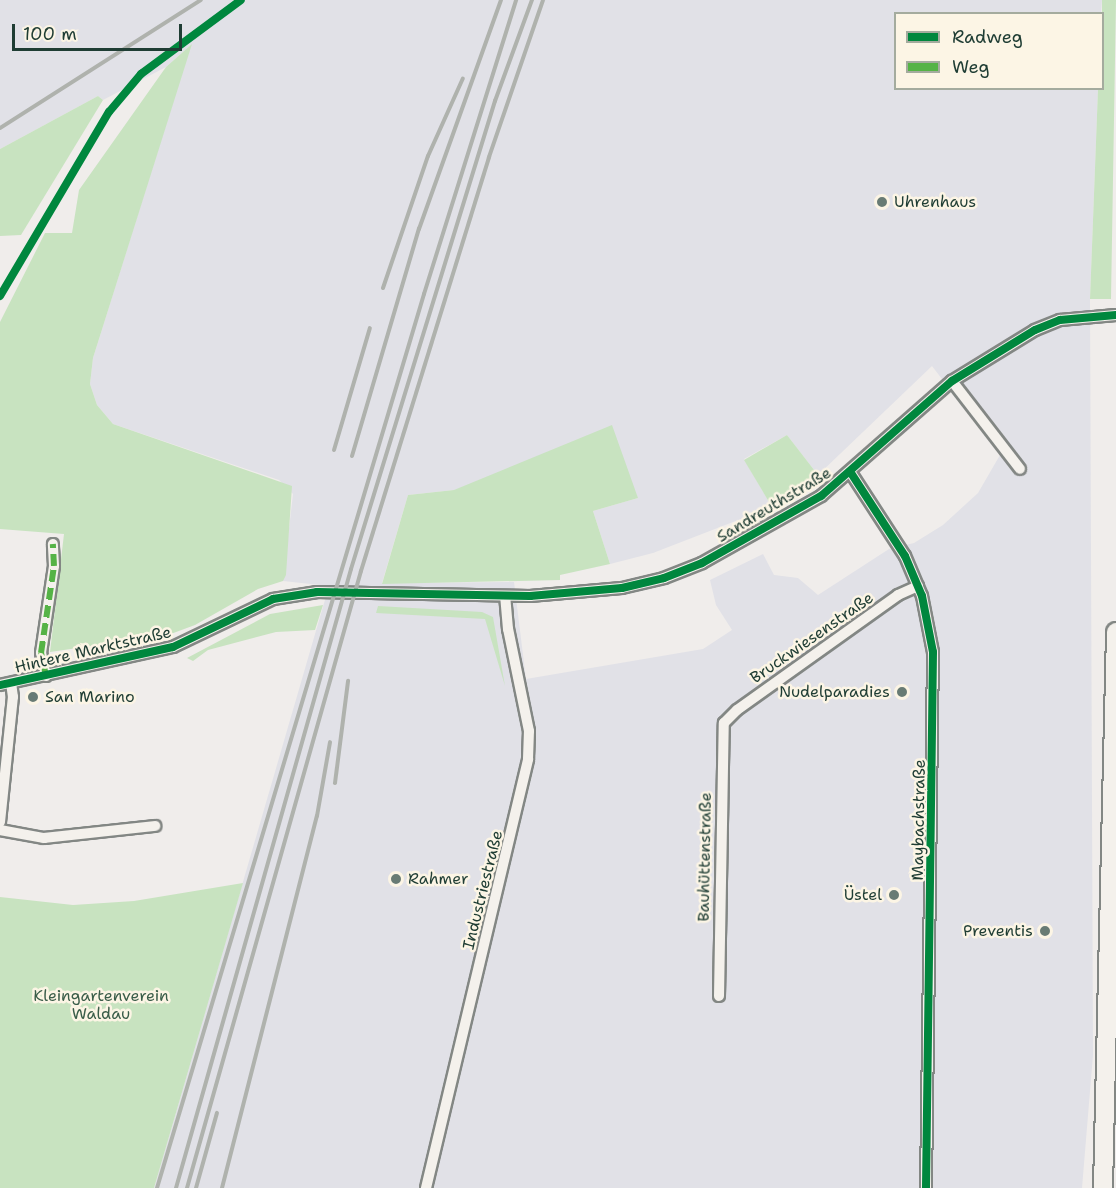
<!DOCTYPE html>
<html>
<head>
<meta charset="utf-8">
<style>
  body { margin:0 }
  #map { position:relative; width:1116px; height:1188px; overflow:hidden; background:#f0edeb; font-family:"Shantell Sans",sans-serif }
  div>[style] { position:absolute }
  .built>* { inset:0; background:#e1e1e7 }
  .green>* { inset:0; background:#c8e3c0 }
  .roads { filter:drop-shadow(2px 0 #838784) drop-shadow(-2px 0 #838784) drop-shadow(0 2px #838784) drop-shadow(0 -2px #838784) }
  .street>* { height:10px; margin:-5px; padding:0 5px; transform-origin:5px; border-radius:5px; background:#f4f1ec }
  .highway>* { height:18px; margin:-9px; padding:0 9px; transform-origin:9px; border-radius:9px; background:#f4f1ec }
  .rail>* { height:4px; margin:-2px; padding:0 2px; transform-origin:2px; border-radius:2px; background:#afb2ad }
  .quiet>* { height:6px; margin-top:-3px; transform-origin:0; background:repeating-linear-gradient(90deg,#55b346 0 12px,transparent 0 18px) }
  .cycleway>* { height:8px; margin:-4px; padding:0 4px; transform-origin:4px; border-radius:4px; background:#00873e }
  .dots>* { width:16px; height:16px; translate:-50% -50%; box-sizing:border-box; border:3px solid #fcf5e5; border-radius:50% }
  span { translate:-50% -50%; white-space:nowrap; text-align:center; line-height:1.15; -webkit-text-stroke:5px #fcf5e5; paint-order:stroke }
  .poi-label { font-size:16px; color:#1f3d34 }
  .left { translate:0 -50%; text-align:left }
  .right { translate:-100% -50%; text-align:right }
  .street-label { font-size:16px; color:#1f3d34 }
  .park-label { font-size:16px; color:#3a5d49 }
  .legend { position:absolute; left:894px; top:12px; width:210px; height:78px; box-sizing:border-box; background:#fcf5e5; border:2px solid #a4ab9e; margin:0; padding:8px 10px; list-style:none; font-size:18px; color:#1f3d34 }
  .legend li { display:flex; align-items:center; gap:12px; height:30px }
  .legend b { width:30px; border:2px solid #a4ab9e }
  .scale { position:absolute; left:12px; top:24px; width:170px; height:27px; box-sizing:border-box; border:3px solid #1f3d34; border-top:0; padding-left:8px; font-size:18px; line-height:21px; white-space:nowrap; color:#1f3d34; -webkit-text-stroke:4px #fcf5e5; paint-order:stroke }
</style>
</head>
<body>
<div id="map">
  <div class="built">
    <i style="clip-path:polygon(evenodd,0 0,1102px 0,1101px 13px,896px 14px,896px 88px,1098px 89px,1090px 299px,1093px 1055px,1082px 1188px,154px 1188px,329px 586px,283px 581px,293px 494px,279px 480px,113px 424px,97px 405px,90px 384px,93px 358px,191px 45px,166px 67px,103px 100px,98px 96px,0 149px,0 0,932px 366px,1000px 455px,978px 493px,943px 525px,914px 543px,889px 549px,818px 595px,798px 578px,774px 575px,763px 554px,710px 580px,716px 605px,732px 630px,703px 649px,526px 679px,514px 582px,382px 583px,408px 495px,454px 490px,638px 498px,593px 511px,610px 564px,653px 553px,772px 507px,744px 459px,787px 435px,818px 475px,932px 366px)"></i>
  </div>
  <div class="green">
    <i style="clip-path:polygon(1102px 0,1116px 0,1111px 299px,1090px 299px,1098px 89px,1102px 88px)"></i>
    <i style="clip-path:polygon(192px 44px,93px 358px,90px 384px,97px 405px,113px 424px,292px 486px,286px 575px,283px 581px,258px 589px,195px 625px,168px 635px,50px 652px,64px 534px,0 529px,0 322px,45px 233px,72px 233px,79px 190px,166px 67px)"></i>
    <i style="clip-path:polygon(98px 96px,103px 100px,21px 235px,0 236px,0 149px)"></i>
    <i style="clip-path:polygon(612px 425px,638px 498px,593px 511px,610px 564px,560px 575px,560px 580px,382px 584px,408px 495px,454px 490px)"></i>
    <i style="clip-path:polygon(787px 435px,818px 475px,772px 507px,744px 460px)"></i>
    <i style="clip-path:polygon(323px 605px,315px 630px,276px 632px,208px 650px,193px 661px,187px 658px,270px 614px)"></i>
    <i style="clip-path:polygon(378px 606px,482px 612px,493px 617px,505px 686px,485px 619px,376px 613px)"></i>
    <i style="clip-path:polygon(243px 883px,154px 1188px,0 1188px,0 897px,73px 905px,134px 901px)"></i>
  </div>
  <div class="roads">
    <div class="street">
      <i style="left:952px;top:381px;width:111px;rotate:52.3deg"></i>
      <i style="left:851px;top:473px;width:99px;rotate:57deg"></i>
      <i style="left:905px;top:556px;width:43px;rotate:67deg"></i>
      <i style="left:922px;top:596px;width:57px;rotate:78.9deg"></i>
      <i style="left:933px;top:652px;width:536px;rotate:90.75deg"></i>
      <i style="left:46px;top:676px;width:24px;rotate:-102deg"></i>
      <i style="left:41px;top:653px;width:88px;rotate:-81.5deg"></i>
      <i style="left:54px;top:566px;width:22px;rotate:-93deg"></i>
      <i style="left:0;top:685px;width:177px;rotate:-12.4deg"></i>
      <i style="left:173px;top:647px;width:111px;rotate:-25.6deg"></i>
      <i style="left:273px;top:599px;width:45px;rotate:-9deg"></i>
      <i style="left:317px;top:592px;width:213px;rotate:1.1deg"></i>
      <i style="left:530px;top:596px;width:92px;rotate:-5deg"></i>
      <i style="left:622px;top:588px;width:43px;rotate:-13.4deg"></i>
      <i style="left:664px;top:578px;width:41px;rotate:-21.5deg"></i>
      <i style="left:702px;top:563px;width:137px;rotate:-29.4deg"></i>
      <i style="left:821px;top:496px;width:174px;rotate:-41.3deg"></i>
      <i style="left:952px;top:381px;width:97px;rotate:-31.6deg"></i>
      <i style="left:1035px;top:330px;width:27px;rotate:-22deg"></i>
      <i style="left:1060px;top:320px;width:56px;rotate:-5.1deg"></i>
      <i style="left:0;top:822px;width:126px;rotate:-84.1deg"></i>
      <i style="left:13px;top:697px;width:14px;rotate:-98deg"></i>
      <i style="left:0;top:830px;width:45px;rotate:10.3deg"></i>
      <i style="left:44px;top:838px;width:112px;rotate:-6.2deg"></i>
      <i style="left:719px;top:996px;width:273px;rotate:-89deg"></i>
      <i style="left:724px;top:723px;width:18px;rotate:-45deg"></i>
      <i style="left:737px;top:710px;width:198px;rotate:-35.5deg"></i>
      <i style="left:898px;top:595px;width:22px;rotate:-24deg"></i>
      <i style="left:426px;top:1188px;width:441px;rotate:-76.6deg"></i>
      <i style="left:528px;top:759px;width:28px;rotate:-88deg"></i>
      <i style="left:529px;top:731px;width:104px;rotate:-101.6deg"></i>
      <i style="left:508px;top:629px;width:32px;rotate:-95deg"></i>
    </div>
    <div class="highway">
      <i style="left:1103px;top:1188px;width:556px;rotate:-88.66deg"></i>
    </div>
  </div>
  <div class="rail">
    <i style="left:0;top:128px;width:238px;rotate:-32.5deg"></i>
    <i style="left:383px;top:288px;width:139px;rotate:-71.2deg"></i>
    <i style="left:428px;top:156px;width:85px;rotate:-65.8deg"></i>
    <i style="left:334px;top:450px;width:127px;rotate:-73.6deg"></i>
    <i style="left:352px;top:456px;width:237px;rotate:-73.6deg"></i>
    <i style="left:419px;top:229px;width:243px;rotate:-70.3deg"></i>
    <i style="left:335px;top:783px;width:103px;rotate:-82.7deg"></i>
    <i style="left:157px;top:1188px;width:933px;rotate:-73.37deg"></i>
    <i style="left:424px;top:294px;width:308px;rotate:-72.6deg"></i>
    <i style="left:176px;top:1188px;width:643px;rotate:-74.21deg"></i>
    <i style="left:351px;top:569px;width:490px;rotate:-72.9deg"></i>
    <i style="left:495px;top:101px;width:108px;rotate:-69.9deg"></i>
    <i style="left:187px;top:1188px;width:641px;rotate:-74.25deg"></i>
    <i style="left:361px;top:571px;width:433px;rotate:-72.8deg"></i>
    <i style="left:489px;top:157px;width:166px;rotate:-71deg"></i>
    <i style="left:196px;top:1188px;width:78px;rotate:-74.4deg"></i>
    <i style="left:222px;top:1188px;width:384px;rotate:-75.7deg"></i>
    <i style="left:317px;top:816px;width:75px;rotate:-80deg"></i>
  </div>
  <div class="quiet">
    <i style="left:46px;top:676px;width:24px;rotate:-102deg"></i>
    <i style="left:41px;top:653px;width:88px;rotate:-81.5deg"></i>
    <i style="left:54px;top:566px;width:22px;rotate:-93deg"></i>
  </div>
  <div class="cycleway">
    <i style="left:0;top:296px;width:214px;rotate:-59.4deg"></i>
    <i style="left:109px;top:112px;width:50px;rotate:-49.9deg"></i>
    <i style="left:141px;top:74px;width:124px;rotate:-36.5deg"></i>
    <i style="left:851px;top:473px;width:99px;rotate:57deg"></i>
    <i style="left:905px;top:556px;width:43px;rotate:67deg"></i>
    <i style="left:922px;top:596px;width:57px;rotate:78.9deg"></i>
    <i style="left:933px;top:652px;width:536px;rotate:90.75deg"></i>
    <i style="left:0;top:685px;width:177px;rotate:-12.4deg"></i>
    <i style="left:173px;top:647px;width:111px;rotate:-25.6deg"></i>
    <i style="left:273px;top:599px;width:45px;rotate:-9deg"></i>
    <i style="left:317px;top:592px;width:213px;rotate:1.1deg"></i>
    <i style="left:530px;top:596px;width:92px;rotate:-5deg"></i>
    <i style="left:622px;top:588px;width:43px;rotate:-13.4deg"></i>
    <i style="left:664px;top:578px;width:41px;rotate:-21.5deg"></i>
    <i style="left:702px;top:563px;width:137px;rotate:-29.4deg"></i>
    <i style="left:821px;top:496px;width:174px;rotate:-41.3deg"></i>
    <i style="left:952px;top:381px;width:97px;rotate:-31.6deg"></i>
    <i style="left:1035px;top:330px;width:27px;rotate:-22deg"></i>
    <i style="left:1060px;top:320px;width:56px;rotate:-5.1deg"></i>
  </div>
  <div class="dots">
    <i style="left:882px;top:202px;background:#687b74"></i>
    <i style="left:902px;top:692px;background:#687b74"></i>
    <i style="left:33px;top:697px;background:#687b74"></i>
    <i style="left:396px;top:879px;background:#687b74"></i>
    <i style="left:894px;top:895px;background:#687b74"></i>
    <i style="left:1045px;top:931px;background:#687b74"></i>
  </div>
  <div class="poi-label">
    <span class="left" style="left:894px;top:202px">Uhrenhaus</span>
    <span class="right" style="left:890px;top:692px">Nudelparadies</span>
    <span class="left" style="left:45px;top:697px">San Marino</span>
    <span class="left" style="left:408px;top:879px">Rahmer</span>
    <span class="right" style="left:882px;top:895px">Üstel</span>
    <span class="right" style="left:1033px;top:931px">Preventis</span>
  </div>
  <div class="street-label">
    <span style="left:774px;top:505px;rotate:-31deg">Sandreuthstraße</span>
    <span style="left:812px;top:638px;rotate:-35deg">Bruckwiesenstraße</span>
    <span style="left:93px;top:650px;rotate:-13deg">Hintere Marktstraße</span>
    <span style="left:919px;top:820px;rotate:-89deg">Maybachstraße</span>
    <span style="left:705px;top:857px;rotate:-89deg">Bauhüttenstraße</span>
    <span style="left:483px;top:890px;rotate:-76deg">Industriestraße</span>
  </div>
  <div class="park-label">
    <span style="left:101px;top:1005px">Kleingartenverein<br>Waldau</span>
  </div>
  <ul class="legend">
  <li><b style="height:8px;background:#00873e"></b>Radweg</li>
  <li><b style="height:8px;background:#55b346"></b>Weg</li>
  </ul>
  <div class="scale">100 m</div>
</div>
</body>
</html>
